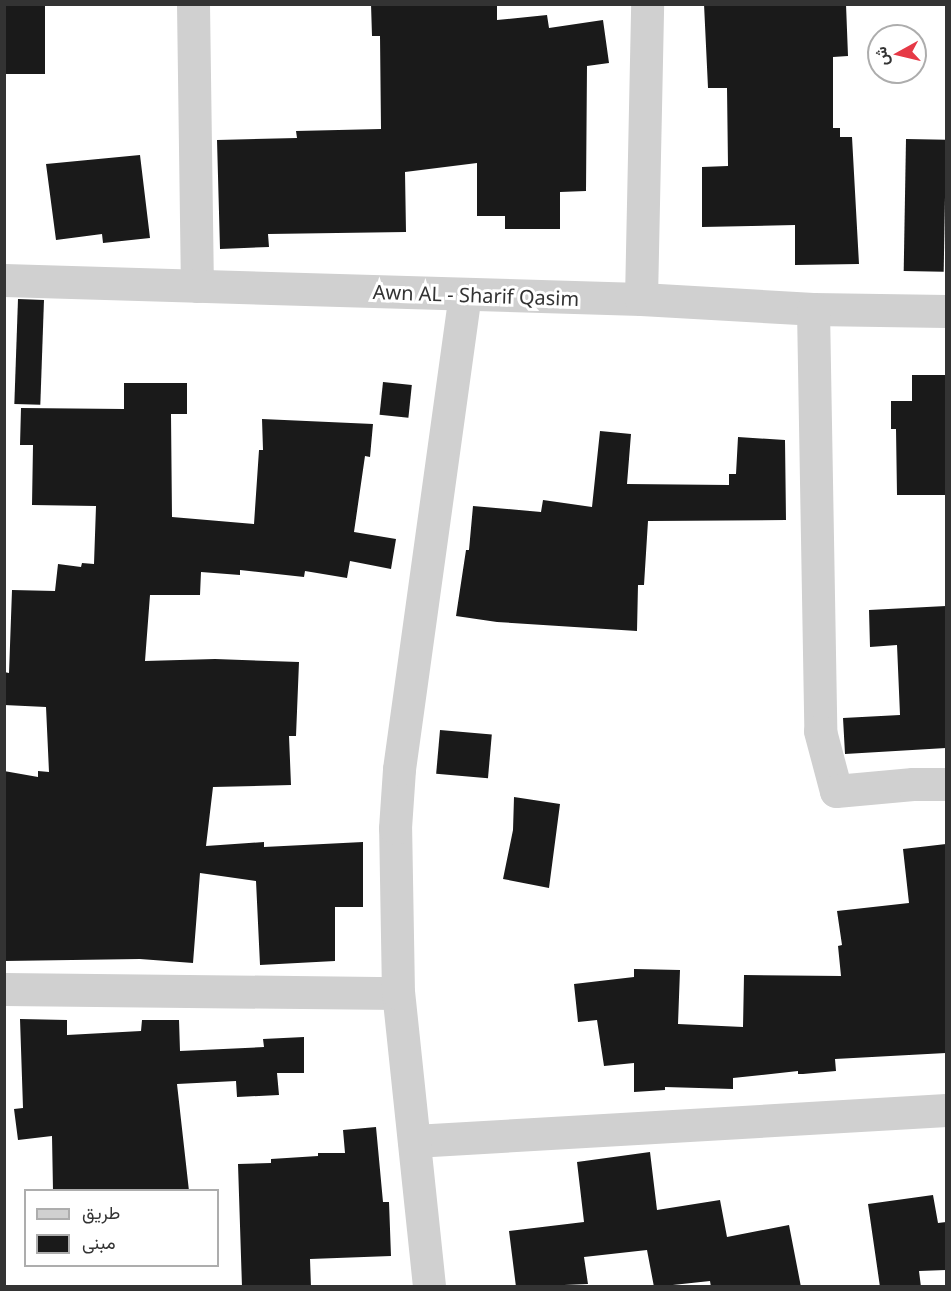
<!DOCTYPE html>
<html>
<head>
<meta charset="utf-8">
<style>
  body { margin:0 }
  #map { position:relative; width:951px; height:1291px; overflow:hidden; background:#fff; font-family:"Noto Sans",Vazirmatn,sans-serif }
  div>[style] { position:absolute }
  .building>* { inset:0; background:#1a1a1a; transform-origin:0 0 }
  .minor>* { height:33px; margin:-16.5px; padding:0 16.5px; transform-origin:16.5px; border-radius:16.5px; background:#d0d0d0 }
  span { translate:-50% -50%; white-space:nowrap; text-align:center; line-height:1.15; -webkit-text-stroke:6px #fff; paint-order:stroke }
  .street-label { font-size:20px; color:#333 }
  .frame { position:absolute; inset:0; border:6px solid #333; pointer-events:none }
  .legend { position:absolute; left:24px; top:1189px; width:195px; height:78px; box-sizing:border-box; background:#fff; border:2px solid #adadad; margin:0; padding:8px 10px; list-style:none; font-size:18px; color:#333 }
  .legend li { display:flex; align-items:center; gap:12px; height:30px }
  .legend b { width:30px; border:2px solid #adadad }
  .north { position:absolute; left:867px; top:24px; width:60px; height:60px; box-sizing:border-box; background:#fff; border:2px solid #adadad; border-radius:50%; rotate:262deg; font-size:16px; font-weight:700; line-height:24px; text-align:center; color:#333 }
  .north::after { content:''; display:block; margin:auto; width:21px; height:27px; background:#e63946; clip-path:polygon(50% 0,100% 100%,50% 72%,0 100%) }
</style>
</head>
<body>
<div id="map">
  <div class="building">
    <i style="left:4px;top:4px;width:41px;height:70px"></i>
    <i style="clip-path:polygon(371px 4px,497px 4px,497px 20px,547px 15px,549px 28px,603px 20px,609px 63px,587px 66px,586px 191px,560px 192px,560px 229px,505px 229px,505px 216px,477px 216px,477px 163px,405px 172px,406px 232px,268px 234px,269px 247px,220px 249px,217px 140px,297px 138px,296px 131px,381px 129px,380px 36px,372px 36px)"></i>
    <i style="clip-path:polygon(704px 4px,846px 4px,848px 56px,833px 57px,833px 128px,840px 128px,840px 137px,852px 137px,859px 264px,795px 265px,795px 225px,702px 227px,702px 167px,728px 166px,727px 88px,708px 88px)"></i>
    <i style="left:906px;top:139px;width:40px;height:132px;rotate:1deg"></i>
    <i style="clip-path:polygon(140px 155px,150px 238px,103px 243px,102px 234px,56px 240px,46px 164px)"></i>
    <i style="left:18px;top:299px;width:26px;height:105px;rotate:2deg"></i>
    <i style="clip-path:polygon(912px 375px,946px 375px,946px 495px,897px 495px,896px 429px,891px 429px,891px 401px,912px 401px)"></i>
    <i style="left:383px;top:382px;width:29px;height:33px;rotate:6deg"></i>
    <i style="clip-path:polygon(124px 383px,187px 383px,187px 414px,171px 414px,172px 517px,254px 524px,259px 450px,263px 450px,262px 419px,373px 424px,370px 457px,365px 456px,354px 532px,396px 539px,391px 569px,350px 561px,347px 578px,305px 571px,304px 577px,240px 570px,240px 575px,201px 572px,200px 595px,150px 595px,145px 661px,215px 659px,299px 662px,296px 736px,289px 736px,291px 785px,213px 787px,206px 846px,264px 842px,264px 847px,363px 842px,363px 907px,335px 907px,335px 961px,260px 965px,256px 881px,200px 873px,193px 963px,140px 959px,4px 961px,4px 771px,38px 777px,38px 771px,49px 772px,46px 707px,4px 705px,4px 672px,9px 673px,12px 590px,55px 591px,58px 564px,81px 567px,82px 563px,94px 564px,96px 506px,32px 505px,33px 445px,20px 445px,21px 408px,124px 409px)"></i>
    <i style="clip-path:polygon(600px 431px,631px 434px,627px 484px,729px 485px,729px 474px,736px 474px,738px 437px,785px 440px,786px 520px,648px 521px,644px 585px,638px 585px,637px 631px,497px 622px,456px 616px,466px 550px,469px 550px,473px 506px,541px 512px,543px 500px,592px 507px)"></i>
    <i style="clip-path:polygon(946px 606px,946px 748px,845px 754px,843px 718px,900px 715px,897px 645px,870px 647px,869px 610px)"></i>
    <i style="left:440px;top:730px;width:52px;height:44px;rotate:5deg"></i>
    <i style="clip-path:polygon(514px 797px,560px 804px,549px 888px,503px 879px,513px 830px)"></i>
    <i style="clip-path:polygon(946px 844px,946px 1053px,835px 1059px,836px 1071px,803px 1074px,798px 1074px,798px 1071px,733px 1078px,733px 1089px,665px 1087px,665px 1090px,634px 1092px,634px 1063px,604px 1066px,597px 1020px,578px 1022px,574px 984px,634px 977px,634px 969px,680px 970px,678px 1024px,743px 1027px,744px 975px,841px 976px,838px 946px,842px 945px,837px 911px,909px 903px,903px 849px)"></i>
    <i style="clip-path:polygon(20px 1019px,67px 1020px,67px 1035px,141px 1031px,142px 1020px,179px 1020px,180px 1051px,264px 1047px,263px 1039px,304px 1037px,304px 1073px,277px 1073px,279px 1095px,237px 1097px,236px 1081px,177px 1084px,189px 1191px,53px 1191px,52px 1136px,18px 1140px,14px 1109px,23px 1108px)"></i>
    <i style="clip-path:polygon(376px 1127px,383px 1202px,389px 1202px,391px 1256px,310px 1259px,311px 1287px,242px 1287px,238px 1164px,271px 1163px,271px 1159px,318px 1156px,318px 1153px,345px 1153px,343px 1130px)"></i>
    <i style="clip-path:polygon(650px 1152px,657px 1210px,720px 1200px,727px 1237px,789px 1225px,801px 1287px,711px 1287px,710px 1281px,654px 1287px,647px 1250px,584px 1257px,588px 1284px,516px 1287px,509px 1231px,584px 1222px,577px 1162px)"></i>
    <i style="clip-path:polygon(933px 1195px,938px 1223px,946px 1222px,946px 1270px,919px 1271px,921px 1287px,880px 1287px,868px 1204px)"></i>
  </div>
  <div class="minor">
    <i style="left:193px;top:4px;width:282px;rotate:89.2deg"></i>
    <i style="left:4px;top:280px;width:637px;rotate:1.71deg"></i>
    <i style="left:641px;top:299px;width:172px;rotate:3.3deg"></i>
    <i style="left:813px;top:309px;width:133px;rotate:0.9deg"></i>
    <i style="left:641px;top:299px;width:295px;rotate:-88.8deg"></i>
    <i style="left:813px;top:309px;width:422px;rotate:89deg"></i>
    <i style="left:820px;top:731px;width:62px;rotate:75.1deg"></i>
    <i style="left:836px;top:791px;width:77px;rotate:-5.2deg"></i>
    <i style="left:913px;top:784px;width:33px"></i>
    <i style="left:4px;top:989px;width:394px;rotate:0.6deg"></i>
    <i style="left:414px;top:1141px;width:533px;rotate:-3.33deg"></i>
    <i style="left:429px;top:1286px;width:295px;rotate:-96deg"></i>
    <i style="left:398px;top:993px;width:165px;rotate:-91deg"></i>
    <i style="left:395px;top:828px;width:59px;rotate:-86.1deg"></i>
    <i style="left:399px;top:769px;width:479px;rotate:-82.1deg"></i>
  </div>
  <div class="street-label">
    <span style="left:476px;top:295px;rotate:2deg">Awn AL - Sharif Qasim</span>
  </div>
  <div class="frame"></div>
  <ul class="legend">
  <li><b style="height:8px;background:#d0d0d0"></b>طريق</li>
  <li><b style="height:16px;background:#1a1a1a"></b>مبنى</li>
  </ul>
  <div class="north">ش</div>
</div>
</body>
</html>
